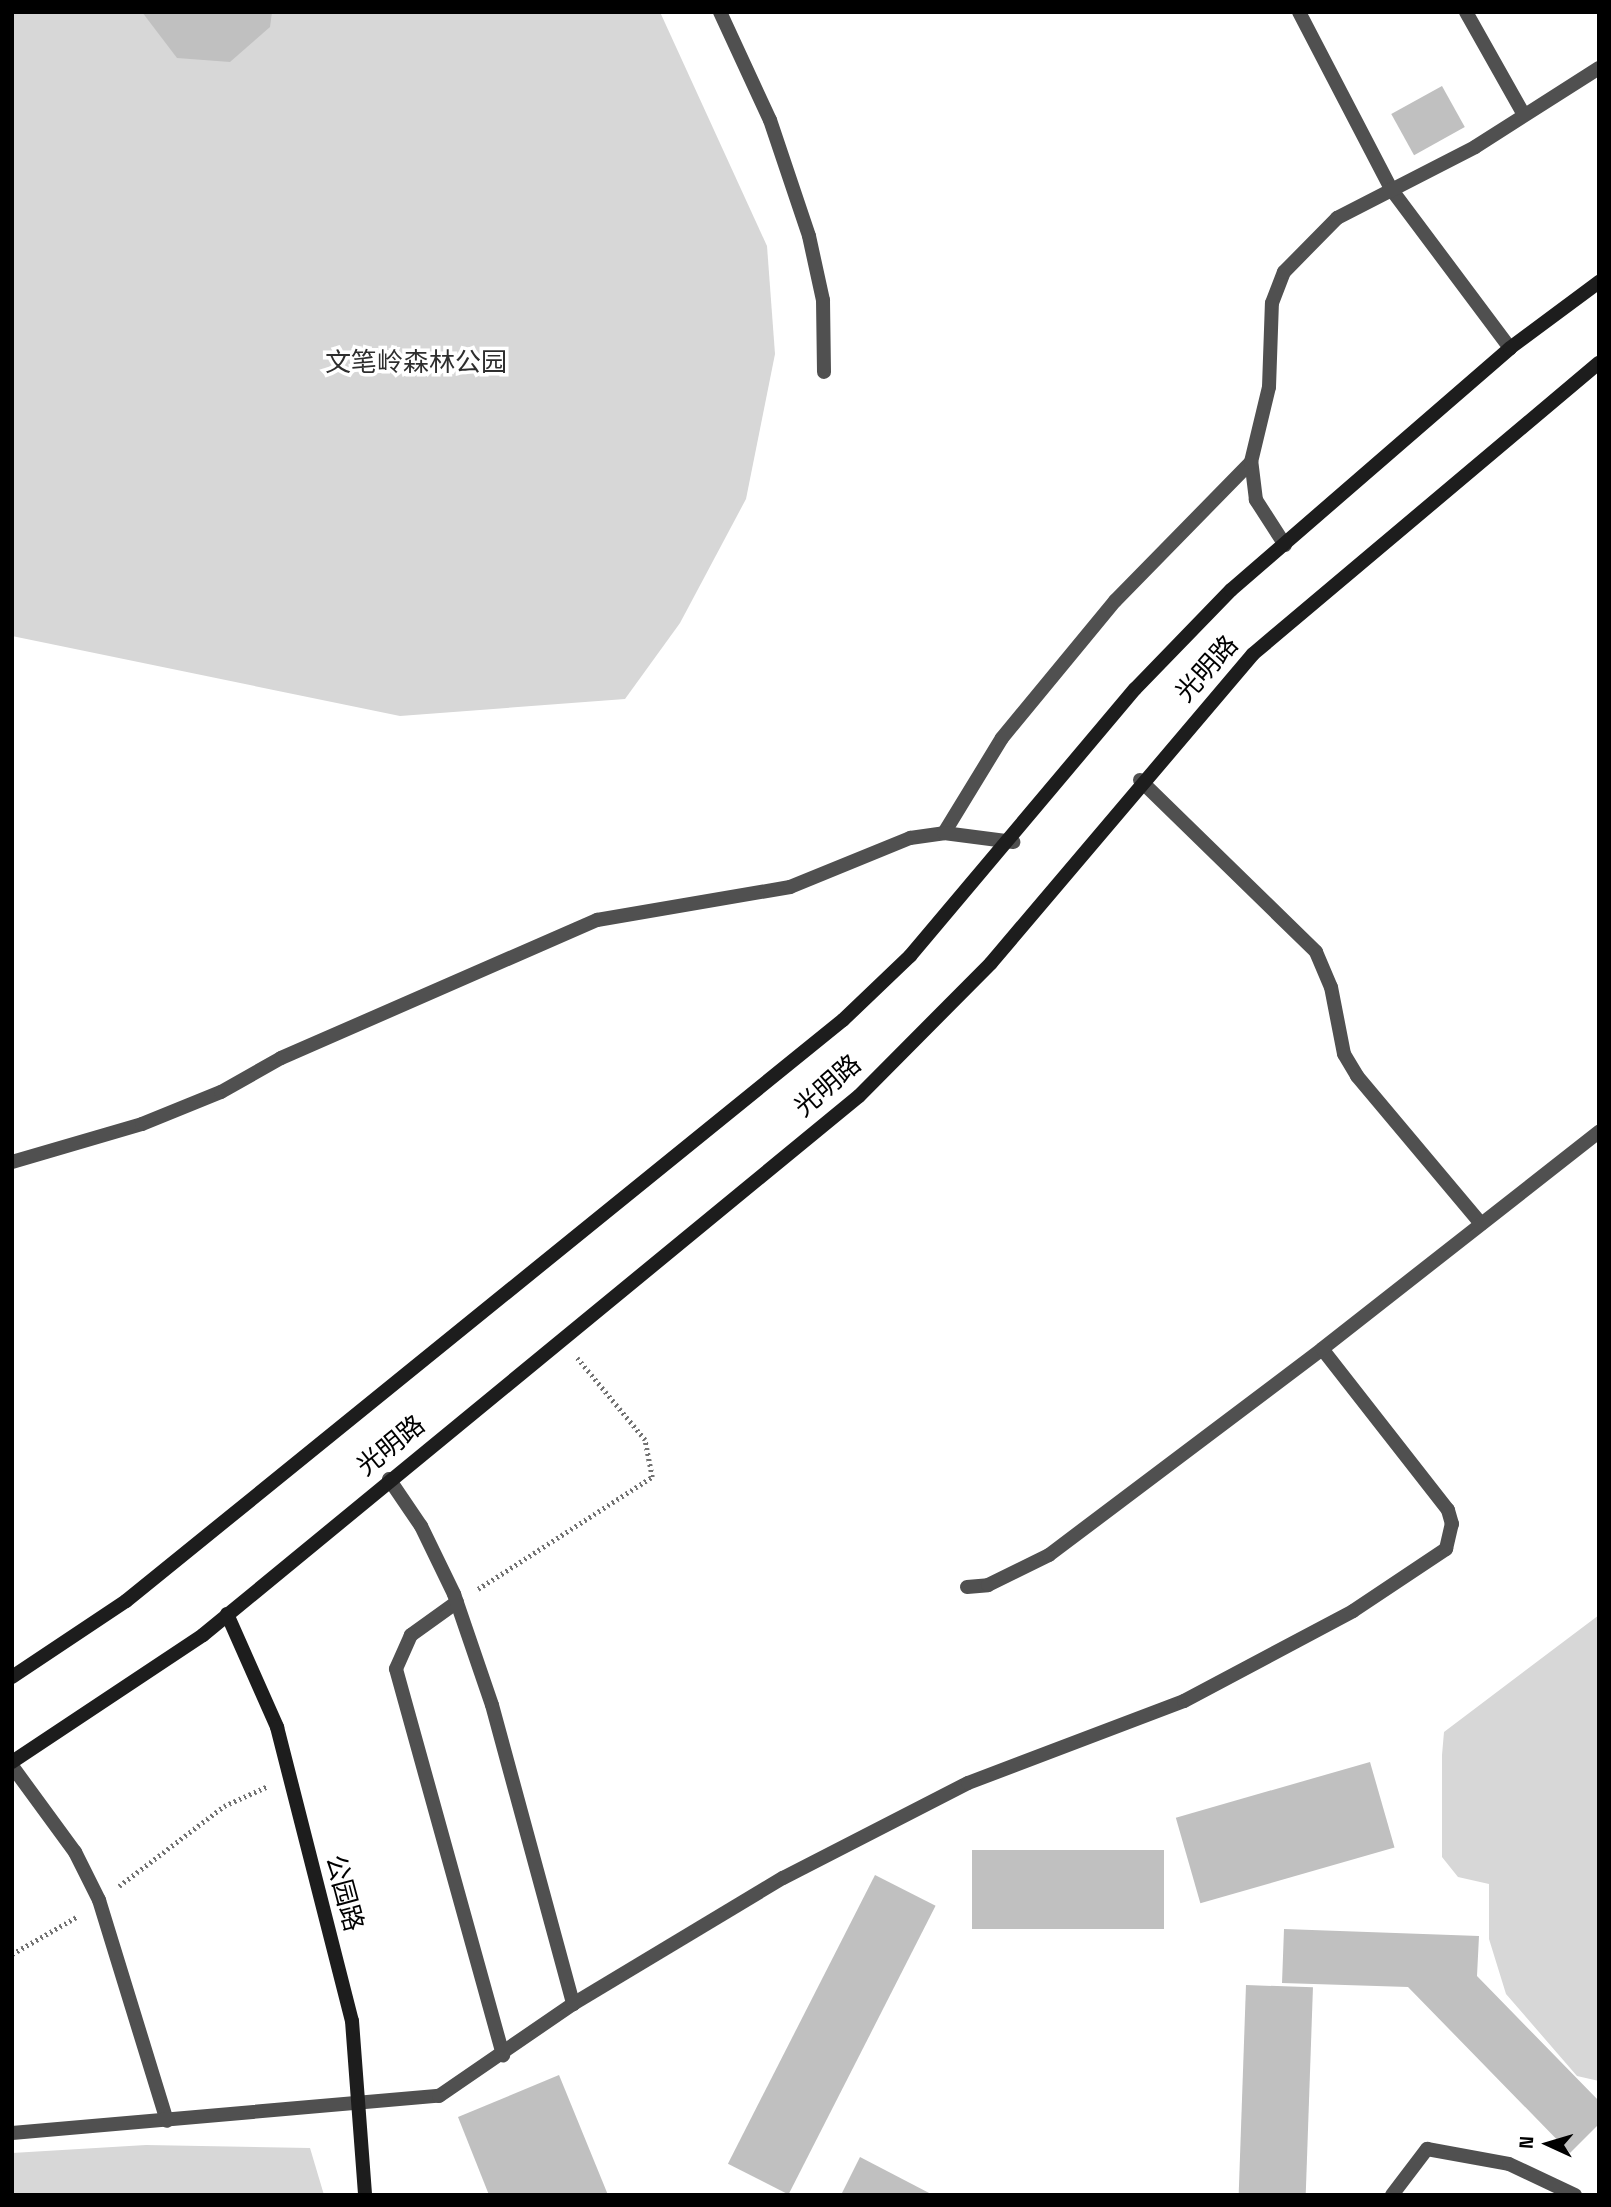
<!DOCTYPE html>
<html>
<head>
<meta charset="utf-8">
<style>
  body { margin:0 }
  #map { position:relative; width:1611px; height:2207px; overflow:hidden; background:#fff; font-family:"Space Grotesk","Noto Sans SC",sans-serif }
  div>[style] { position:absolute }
  .green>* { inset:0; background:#d7d7d7 }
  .building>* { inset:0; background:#c0c0c0; transform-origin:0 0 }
  .path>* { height:4.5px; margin-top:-2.25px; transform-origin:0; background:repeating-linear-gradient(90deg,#727272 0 2px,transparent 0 5.5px) }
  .lane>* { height:14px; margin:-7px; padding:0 7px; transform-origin:7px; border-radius:7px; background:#505050 }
  .street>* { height:14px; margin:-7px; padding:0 7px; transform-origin:7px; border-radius:7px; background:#505050 }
  .secondary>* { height:14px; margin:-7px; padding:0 7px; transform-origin:7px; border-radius:7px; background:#1d1d1d }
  span { translate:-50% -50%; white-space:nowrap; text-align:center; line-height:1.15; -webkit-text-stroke:7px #fff; paint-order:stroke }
  .park-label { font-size:26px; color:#2e2e2e }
  .street-label { font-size:26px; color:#000 }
  .frame { position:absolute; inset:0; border:14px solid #000; pointer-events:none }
  .north { position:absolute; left:1513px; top:2109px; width:70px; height:70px; -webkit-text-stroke:5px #fff; paint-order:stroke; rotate:274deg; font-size:19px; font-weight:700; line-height:28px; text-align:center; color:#000 }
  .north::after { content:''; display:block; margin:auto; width:24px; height:32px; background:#000; clip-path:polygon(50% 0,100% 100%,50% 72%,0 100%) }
</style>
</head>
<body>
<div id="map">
  <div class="green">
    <i style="clip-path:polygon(12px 12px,660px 12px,767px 246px,775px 354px,746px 499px,680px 623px,625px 699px,400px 716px,12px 636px)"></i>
    <i style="clip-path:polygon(1599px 1615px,1599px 2081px,1577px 2076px,1506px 1994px,1489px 1939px,1489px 1884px,1458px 1877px,1442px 1857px,1442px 1755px,1444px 1732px)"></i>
    <i style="clip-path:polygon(146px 2145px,310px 2148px,324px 2195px,12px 2195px,12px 2153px)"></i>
  </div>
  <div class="building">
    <i style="clip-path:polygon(142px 12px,272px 12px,270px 27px,230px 62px,177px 58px)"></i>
    <i style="left:1442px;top:86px;width:47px;height:58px;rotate:61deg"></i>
    <i style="left:1370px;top:1762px;width:89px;height:202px;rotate:74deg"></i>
    <i style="left:1164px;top:1850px;width:79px;height:192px;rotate:90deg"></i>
    <i style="left:875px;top:1875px;width:68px;height:324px;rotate:27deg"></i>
    <i style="clip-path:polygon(1284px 1929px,1479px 1936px,1477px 1976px,1599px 2101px,1599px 2124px,1570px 2153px,1408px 1987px,1282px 1983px)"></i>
    <i style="left:1246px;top:1985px;width:67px;height:210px;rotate:2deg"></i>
    <i style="clip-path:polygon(559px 2075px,608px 2195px,489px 2195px,458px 2117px)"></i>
    <i style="clip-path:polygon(860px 2157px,933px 2195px,841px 2195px)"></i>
  </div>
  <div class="path">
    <i style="left:478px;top:1589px;width:207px;rotate:-32.8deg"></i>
    <i style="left:652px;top:1477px;width:38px;rotate:-101deg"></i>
    <i style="left:645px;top:1440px;width:107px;rotate:-129.7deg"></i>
    <i style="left:119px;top:1886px;width:132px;rotate:-37.3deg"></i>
    <i style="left:224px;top:1806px;width:48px;rotate:-24.4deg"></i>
    <i style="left:12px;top:1954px;width:76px;rotate:-29.9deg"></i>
  </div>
  <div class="lane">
    <i style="left:720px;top:12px;width:119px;rotate:65.2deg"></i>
    <i style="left:770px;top:120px;width:122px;rotate:71.4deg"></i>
    <i style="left:809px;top:236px;width:66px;rotate:77.7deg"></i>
    <i style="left:823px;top:300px;width:72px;rotate:89.2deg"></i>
    <i style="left:944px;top:833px;width:111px;rotate:-58.6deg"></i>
    <i style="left:1002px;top:738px;width:178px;rotate:-50.5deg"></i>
    <i style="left:1115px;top:601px;width:194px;rotate:-45.6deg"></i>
    <i style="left:967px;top:1587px;width:21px;rotate:-5deg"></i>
    <i style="left:988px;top:1585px;width:68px;rotate:-26.2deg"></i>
    <i style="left:1049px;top:1555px;width:342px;rotate:-37deg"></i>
    <i style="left:457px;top:1602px;width:57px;rotate:144.3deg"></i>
    <i style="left:411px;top:1635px;width:37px;rotate:114deg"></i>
    <i style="left:396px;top:1669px;width:401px;rotate:74.5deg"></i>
    <i style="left:12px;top:1766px;width:107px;rotate:53.8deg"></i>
    <i style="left:75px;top:1852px;width:54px;rotate:63.4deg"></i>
    <i style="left:99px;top:1900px;width:231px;rotate:72.9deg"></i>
    <i style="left:1392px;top:2195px;width:58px;rotate:-52.7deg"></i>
    <i style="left:1427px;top:2149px;width:83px;rotate:10.4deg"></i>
    <i style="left:1509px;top:2164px;width:73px;rotate:25.2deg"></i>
  </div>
  <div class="street">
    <i style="left:1299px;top:12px;width:199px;rotate:62.5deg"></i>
    <i style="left:1391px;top:189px;width:199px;rotate:53.2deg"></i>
    <i style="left:1466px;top:12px;width:118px;rotate:60.6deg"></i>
    <i style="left:1285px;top:545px;width:54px;rotate:-122.8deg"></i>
    <i style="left:1256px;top:500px;width:38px;rotate:-97deg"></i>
    <i style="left:1251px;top:462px;width:77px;rotate:-76.5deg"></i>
    <i style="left:1269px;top:387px;width:84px;rotate:-88deg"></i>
    <i style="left:1272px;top:303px;width:33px;rotate:-69deg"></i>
    <i style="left:1284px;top:272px;width:76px;rotate:-45.5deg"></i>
    <i style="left:1337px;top:218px;width:155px;rotate:-27.2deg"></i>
    <i style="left:1475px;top:147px;width:147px;rotate:-32.5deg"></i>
    <i style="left:1140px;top:780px;width:246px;rotate:44.3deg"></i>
    <i style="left:1316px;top:952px;width:38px;rotate:67deg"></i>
    <i style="left:1331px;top:987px;width:68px;rotate:79deg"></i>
    <i style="left:1344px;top:1054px;width:26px;rotate:59deg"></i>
    <i style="left:1357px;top:1076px;width:193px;rotate:50deg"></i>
    <i style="left:12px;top:1162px;width:135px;rotate:-16.3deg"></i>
    <i style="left:142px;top:1124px;width:85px;rotate:-22.1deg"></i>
    <i style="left:221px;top:1092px;width:69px;rotate:-29.5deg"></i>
    <i style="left:281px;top:1058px;width:345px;rotate:-23.6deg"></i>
    <i style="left:597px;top:920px;width:196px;rotate:-9.7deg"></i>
    <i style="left:790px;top:887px;width:130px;rotate:-22.2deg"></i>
    <i style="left:910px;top:838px;width:34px;rotate:-8deg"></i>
    <i style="left:944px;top:833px;width:70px;rotate:7.4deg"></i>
    <i style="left:389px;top:1479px;width:57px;rotate:55.8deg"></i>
    <i style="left:421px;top:1526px;width:76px;rotate:64.1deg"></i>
    <i style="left:454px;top:1594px;width:117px;rotate:71.1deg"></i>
    <i style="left:492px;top:1705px;width:310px;rotate:74.8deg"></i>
    <i style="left:12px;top:2133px;width:429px;rotate:-5deg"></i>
    <i style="left:439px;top:2096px;width:163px;rotate:-34.5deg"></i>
    <i style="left:573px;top:2004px;width:245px;rotate:-31deg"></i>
    <i style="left:783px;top:1878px;width:208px;rotate:-27.2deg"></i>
    <i style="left:968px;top:1783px;width:231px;rotate:-20.8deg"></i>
    <i style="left:1184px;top:1701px;width:191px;rotate:-28deg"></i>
    <i style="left:1353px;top:1611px;width:112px;rotate:-33.7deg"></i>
    <i style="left:1446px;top:1549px;width:26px;rotate:-77deg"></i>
    <i style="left:1452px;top:1524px;width:15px;rotate:-106deg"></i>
    <i style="left:1448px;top:1510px;width:204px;rotate:-128deg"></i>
    <i style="left:1322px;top:1349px;width:352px;rotate:-38.1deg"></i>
  </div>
  <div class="secondary">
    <i style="left:227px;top:1614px;width:124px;rotate:66.1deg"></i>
    <i style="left:277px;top:1727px;width:303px;rotate:75.7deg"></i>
    <i style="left:352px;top:2021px;width:174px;rotate:85.7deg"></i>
    <i style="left:12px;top:1677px;width:137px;rotate:-33.7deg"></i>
    <i style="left:126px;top:1601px;width:923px;rotate:-39.02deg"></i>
    <i style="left:843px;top:1020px;width:93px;rotate:-43.7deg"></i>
    <i style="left:910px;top:956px;width:349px;rotate:-49.9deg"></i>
    <i style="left:1135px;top:689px;width:138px;rotate:-45.9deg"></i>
    <i style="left:1231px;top:590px;width:369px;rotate:-40.9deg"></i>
    <i style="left:1510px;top:348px;width:111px;rotate:-36.6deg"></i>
    <i style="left:12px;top:1762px;width:229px;rotate:-33.6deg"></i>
    <i style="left:203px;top:1635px;width:849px;rotate:-39.41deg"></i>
    <i style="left:859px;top:1096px;width:187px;rotate:-45.2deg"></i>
    <i style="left:991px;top:963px;width:405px;rotate:-49.7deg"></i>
    <i style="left:1253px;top:654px;width:452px;rotate:-40.1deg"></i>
  </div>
  <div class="park-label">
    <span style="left:416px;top:363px">文笔岭森林公园</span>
  </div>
  <div class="street-label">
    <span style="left:1207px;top:669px;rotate:-48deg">光明路</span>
    <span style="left:828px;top:1086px;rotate:-41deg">光明路</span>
    <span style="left:391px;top:1446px;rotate:-39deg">光明路</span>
    <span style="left:344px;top:1893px;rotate:75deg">公园路</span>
  </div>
  <div class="frame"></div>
  <div class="north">N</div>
</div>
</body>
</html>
